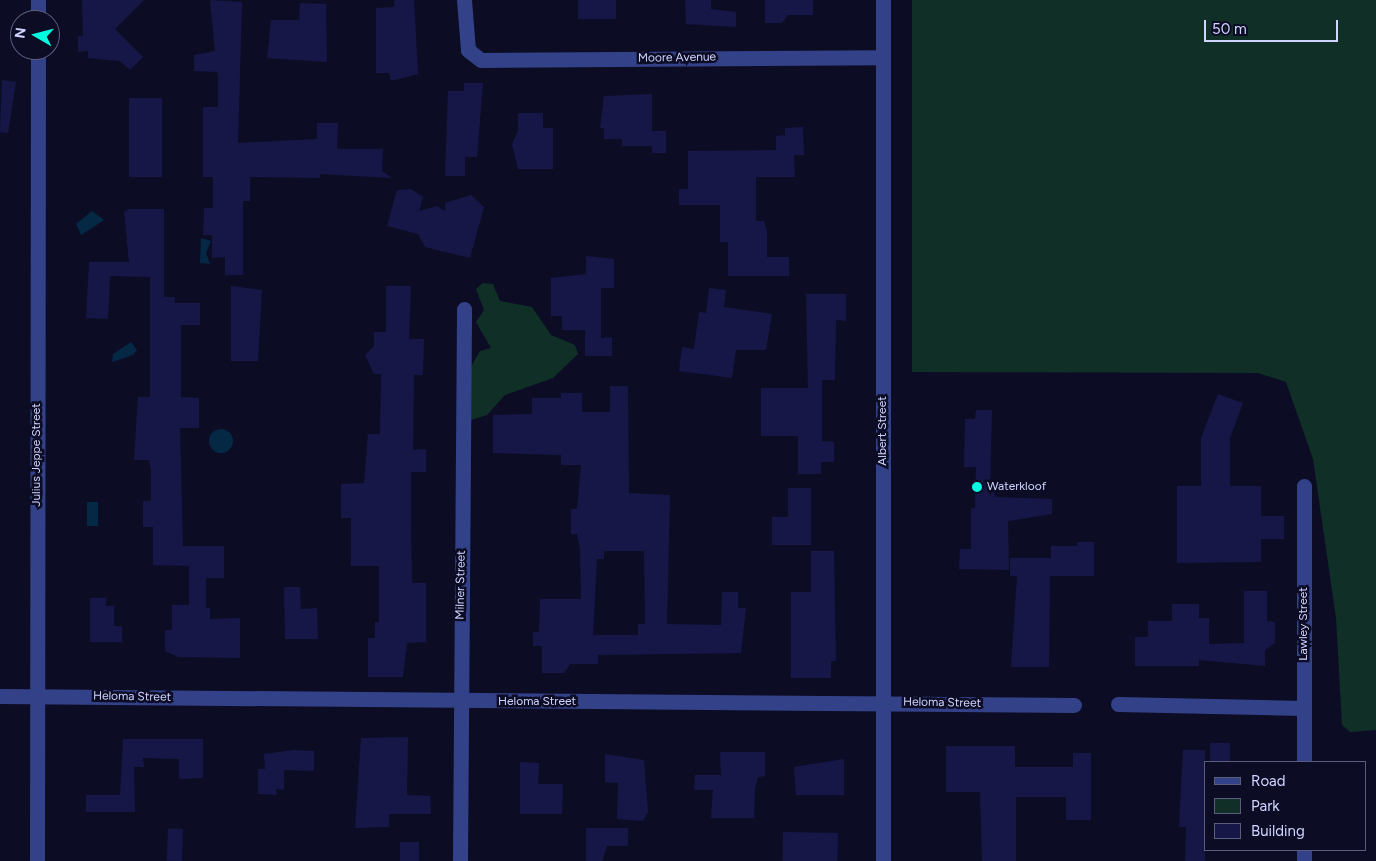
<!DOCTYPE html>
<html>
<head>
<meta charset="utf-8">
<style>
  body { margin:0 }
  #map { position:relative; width:1376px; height:861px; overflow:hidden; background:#0c0d25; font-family:Figtree,sans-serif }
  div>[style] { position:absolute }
  .green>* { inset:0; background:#0f2f27 }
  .water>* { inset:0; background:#052945; transform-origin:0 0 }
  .round { border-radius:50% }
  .building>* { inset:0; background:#161747; transform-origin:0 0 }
  .minor>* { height:15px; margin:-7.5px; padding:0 7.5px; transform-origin:7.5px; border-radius:7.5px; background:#334188 }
  .dots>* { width:14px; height:14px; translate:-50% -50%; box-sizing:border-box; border:2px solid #0c0d25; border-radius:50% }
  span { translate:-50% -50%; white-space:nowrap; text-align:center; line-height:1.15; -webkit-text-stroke:5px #0c0d25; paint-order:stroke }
  .street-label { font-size:12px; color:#d0d4ff }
  .poi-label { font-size:12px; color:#d0d4ff }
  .left { translate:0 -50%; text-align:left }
  .legend { position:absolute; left:1204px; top:761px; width:162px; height:90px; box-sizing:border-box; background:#0c0d25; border:1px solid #5a5d7c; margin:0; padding:6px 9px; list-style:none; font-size:15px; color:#d0d4ff }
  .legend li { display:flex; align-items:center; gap:10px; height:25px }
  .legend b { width:25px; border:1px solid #5a5d7c }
  .north { position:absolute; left:10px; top:10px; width:50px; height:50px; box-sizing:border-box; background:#0c0d25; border:1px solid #5a5d7c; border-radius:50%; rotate:278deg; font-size:14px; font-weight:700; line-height:20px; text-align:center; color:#d0d4ff }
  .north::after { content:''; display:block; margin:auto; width:18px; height:22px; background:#00fbe1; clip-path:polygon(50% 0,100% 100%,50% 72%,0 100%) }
  .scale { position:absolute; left:1204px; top:20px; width:134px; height:22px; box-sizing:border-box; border:2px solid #d0d4ff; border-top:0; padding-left:6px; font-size:15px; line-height:18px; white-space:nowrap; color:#d0d4ff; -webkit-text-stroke:4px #0c0d25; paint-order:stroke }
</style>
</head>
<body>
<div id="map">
  <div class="green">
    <i style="clip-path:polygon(912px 0,1376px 0,1376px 730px,1350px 732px,1342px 725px,1336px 618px,1313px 459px,1286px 382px,1258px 373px,912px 372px)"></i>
    <i style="clip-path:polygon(483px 283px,493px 284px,500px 301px,532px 307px,551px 335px,575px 345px,578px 354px,553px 378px,505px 395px,487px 415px,468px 421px,458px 390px,480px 351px,491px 348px,476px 322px,484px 310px,476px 289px)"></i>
  </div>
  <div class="water">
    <i style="clip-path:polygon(92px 211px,104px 220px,81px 235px,76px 224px)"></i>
    <i style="clip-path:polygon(201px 238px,211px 241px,206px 253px,210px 264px,200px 263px)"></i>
    <i style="clip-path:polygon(131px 342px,137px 350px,133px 355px,112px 362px,113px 354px)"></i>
    <i class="round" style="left:209px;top:429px;width:24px;height:24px"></i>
    <i style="left:87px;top:502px;width:11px;height:24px"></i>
  </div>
  <div class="building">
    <i style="clip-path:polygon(82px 0,144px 0,115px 29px,143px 57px,130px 70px,120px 61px,88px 58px,88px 51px,78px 52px,78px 36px,83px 36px)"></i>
    <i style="clip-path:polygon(210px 0,242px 2px,238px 143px,317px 139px,317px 123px,338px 123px,337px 149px,383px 149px,382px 171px,392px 178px,320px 174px,320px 178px,250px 177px,250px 201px,243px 201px,243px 275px,225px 275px,225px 257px,212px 258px,212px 235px,203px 235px,204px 208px,213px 208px,213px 177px,203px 177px,203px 107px,218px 107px,218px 76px,217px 72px,194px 71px,194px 55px,215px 51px)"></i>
    <i style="clip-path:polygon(394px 0,414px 0,418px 74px,391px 81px,389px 73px,376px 73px,376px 8px,394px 7px)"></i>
    <i style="left:578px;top:0;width:38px;height:19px"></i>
    <i style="clip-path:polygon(685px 0,711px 0,711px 9px,736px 12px,736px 27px,686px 24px)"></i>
    <i style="clip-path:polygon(765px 0,813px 0,813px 15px,788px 15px,782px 23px,765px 23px)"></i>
    <i style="clip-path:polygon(300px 3px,326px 4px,327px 62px,267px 58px,271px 20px,299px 20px)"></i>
    <i style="clip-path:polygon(2px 80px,16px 82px,8px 133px,0 132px)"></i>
    <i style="clip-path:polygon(464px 83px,483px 83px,477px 157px,465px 157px,465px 176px,445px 176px,448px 91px,464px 91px)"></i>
    <i style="clip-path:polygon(652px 94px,652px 131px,666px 131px,666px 153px,652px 153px,652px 146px,622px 146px,622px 139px,604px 139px,604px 128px,600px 128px,604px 96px)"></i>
    <i style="left:129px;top:98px;width:33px;height:79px"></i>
    <i style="clip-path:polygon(518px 113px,543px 113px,543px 128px,553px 128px,553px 169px,518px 169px,512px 144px,518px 131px)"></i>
    <i style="clip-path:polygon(803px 127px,804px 155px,794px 155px,795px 177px,756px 177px,756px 221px,764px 221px,767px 231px,767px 257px,789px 257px,789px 276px,728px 276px,728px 242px,720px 242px,720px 205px,679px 205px,679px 189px,688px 189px,688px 151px,776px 150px,776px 136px,785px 135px,785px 128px)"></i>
    <i style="clip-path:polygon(411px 189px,423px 197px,419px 211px,437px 206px,445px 211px,445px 203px,471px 195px,484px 207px,470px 258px,425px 247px,418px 234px,387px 226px,397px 190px)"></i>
    <i style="clip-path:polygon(129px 209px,164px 209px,164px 297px,175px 297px,175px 303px,200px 303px,200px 325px,181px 325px,181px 397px,199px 398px,199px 428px,180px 428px,183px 546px,224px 546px,224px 578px,206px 578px,206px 608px,210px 608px,210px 619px,240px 618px,240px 658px,178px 657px,165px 651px,165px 630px,172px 630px,172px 605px,189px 605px,189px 566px,153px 565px,153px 527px,143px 527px,143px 501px,151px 501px,151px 470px,149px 460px,134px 460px,138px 397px,150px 397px,150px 277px,110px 276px,108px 319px,86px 318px,89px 262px,129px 262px,124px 212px)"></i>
    <i style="clip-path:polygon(586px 256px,614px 259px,614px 288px,601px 288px,601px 338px,612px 337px,612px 356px,585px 356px,585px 330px,562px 330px,562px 316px,551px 316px,551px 278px,586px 274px)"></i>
    <i style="clip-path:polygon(231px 286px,262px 290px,258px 361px,231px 361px)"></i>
    <i style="clip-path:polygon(386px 286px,411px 286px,409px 339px,424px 339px,423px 375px,414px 375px,413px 450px,426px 449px,426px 472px,411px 472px,411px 526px,412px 583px,426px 583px,426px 642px,407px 643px,403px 677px,368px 677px,368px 638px,375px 638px,375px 622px,379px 622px,379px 566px,351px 566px,351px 518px,341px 518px,341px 484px,364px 483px,368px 434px,380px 434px,381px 374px,374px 374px,365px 355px,374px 346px,374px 332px,386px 332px)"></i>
    <i style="clip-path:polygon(709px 288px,726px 290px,724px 307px,772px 314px,766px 350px,736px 350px,732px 378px,679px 371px,682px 347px,694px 349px,699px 312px,706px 313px)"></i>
    <i style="clip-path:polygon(806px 294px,846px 294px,846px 321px,836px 320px,835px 380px,822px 380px,822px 441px,834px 442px,834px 462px,821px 462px,821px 474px,798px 474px,798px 436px,761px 436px,761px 388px,808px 388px)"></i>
    <i style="clip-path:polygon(evenodd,610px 386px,628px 386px,629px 493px,670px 495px,667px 624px,721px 625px,722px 592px,738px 592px,738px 608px,746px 608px,741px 653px,598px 655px,598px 664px,570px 664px,564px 673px,542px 673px,542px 646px,533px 646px,533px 632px,539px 632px,540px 599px,581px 599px,580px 549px,577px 534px,571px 534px,571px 509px,577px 509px,581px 465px,561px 465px,561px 455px,493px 453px,493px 415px,532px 414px,532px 398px,561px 398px,561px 393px,582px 393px,582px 412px,610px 412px,610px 386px,604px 551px,644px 551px,645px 624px,638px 624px,638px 635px,593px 635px,597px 559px,604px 559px,604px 551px)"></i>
    <i style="clip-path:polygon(1218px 394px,1243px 403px,1230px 438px,1230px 486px,1261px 486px,1261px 516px,1284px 516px,1284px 539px,1261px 539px,1261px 562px,1177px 563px,1177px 486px,1201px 486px,1201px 438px)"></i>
    <i style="clip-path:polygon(976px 410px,992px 410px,990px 490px,996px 490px,995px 497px,1052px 499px,1052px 514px,1008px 521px,1009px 570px,959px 569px,960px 549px,971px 549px,971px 508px,975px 508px,976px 467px,964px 467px,965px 419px,975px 419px)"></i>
    <i style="clip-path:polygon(788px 488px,811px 488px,811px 545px,772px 545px,772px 517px,788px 517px)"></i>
    <i style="clip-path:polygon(1077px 542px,1094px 542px,1094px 576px,1050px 576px,1049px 667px,1011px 667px,1017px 576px,1010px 576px,1010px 558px,1051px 558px,1051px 546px,1077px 546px)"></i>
    <i style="clip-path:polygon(811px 551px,834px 551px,836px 661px,831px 661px,831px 678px,791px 678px,791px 592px,811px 592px)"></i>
    <i style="clip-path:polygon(284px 587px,300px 587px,301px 609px,317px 608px,318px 639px,285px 639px)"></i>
    <i style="clip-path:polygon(1244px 591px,1267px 591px,1267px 621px,1275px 622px,1275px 643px,1265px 650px,1265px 666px,1199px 660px,1199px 666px,1135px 666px,1135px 637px,1148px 637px,1148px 621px,1172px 621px,1172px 604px,1199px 604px,1199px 618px,1209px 618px,1209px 644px,1244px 643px)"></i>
    <i style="clip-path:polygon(90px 598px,106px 598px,106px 606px,114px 606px,114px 626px,122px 626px,122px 642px,90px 642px)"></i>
    <i style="clip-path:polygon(408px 737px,407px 795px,430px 796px,431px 814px,389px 814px,389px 827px,355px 828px,361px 738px)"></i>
    <i style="clip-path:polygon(123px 739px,203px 739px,203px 778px,179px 779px,179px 759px,143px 758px,144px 767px,134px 767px,135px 812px,86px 812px,86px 795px,120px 795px)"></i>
    <i style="left:1210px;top:743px;width:20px;height:19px"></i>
    <i style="clip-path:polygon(946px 746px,1015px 746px,1015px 767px,1073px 767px,1073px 753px,1091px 753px,1091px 820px,1066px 820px,1066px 797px,1016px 797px,1016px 861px,982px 861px,980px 792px,946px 792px)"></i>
    <i style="clip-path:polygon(294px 750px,314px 751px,314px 771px,284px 770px,284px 790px,276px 789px,277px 795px,258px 794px,258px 769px,265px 769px,264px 754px)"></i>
    <i style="clip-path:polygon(1183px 750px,1205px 750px,1205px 861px,1185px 861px,1186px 827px,1179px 827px)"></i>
    <i style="clip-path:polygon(720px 752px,765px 752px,765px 776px,758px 777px,755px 789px,754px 818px,711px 818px,713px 790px,694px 790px,695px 775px,721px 775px)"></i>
    <i style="clip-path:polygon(605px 754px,644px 760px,648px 812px,643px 821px,617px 819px,618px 783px,605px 782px)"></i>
    <i style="clip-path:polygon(844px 759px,844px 795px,796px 795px,794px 767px)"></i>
    <i style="clip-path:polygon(520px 762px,539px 763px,538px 784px,563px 784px,562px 814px,520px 814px)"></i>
    <i style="clip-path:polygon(586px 828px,628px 828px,628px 846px,607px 846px,602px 861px,586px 861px)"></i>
    <i style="left:183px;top:829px;width:32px;height:15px;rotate:92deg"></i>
    <i style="left:783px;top:832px;width:55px;height:29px;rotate:1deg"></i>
    <i style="left:419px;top:842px;width:19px;height:19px;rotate:90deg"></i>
  </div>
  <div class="minor">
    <i style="left:38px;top:0;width:20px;rotate:90deg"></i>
    <i style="left:464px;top:0;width:50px;rotate:85.4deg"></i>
    <i style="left:468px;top:50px;width:16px;rotate:38deg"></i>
    <i style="left:481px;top:60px;width:402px;rotate:-0.4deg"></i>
    <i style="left:0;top:696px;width:1074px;rotate:0.48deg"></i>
    <i style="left:1118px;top:704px;width:186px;rotate:1.2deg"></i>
    <i style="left:1304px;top:762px;width:276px;rotate:-90deg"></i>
    <i style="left:37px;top:861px;width:811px;rotate:-89.93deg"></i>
    <i style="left:460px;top:861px;width:552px;rotate:-89.58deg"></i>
    <i style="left:883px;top:861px;width:861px;rotate:-90deg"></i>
    <i style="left:1304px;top:861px;width:11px;rotate:-90deg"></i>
  </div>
  <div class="dots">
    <i style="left:977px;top:487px;background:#00fbe1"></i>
  </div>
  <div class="street-label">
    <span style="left:677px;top:58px;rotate:-1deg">Moore Avenue</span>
    <span style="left:883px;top:431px;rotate:-90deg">Albert Street</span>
    <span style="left:37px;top:455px;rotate:-90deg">Julius Jeppe Street</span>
    <span style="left:461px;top:585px;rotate:-89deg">Milner Street</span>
    <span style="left:1304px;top:624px;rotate:-90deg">Lawley Street</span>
    <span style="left:132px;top:697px;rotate:1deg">Heloma Street</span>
    <span style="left:537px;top:702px">Heloma Street</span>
    <span style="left:942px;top:703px;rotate:1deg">Heloma Street</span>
  </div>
  <div class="poi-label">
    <span class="left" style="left:987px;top:487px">Waterkloof</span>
  </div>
  <ul class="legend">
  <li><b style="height:6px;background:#334188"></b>Road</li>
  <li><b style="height:14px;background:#0f2f27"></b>Park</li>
  <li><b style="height:14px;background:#161747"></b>Building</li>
  </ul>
  <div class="north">N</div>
  <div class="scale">50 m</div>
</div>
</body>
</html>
